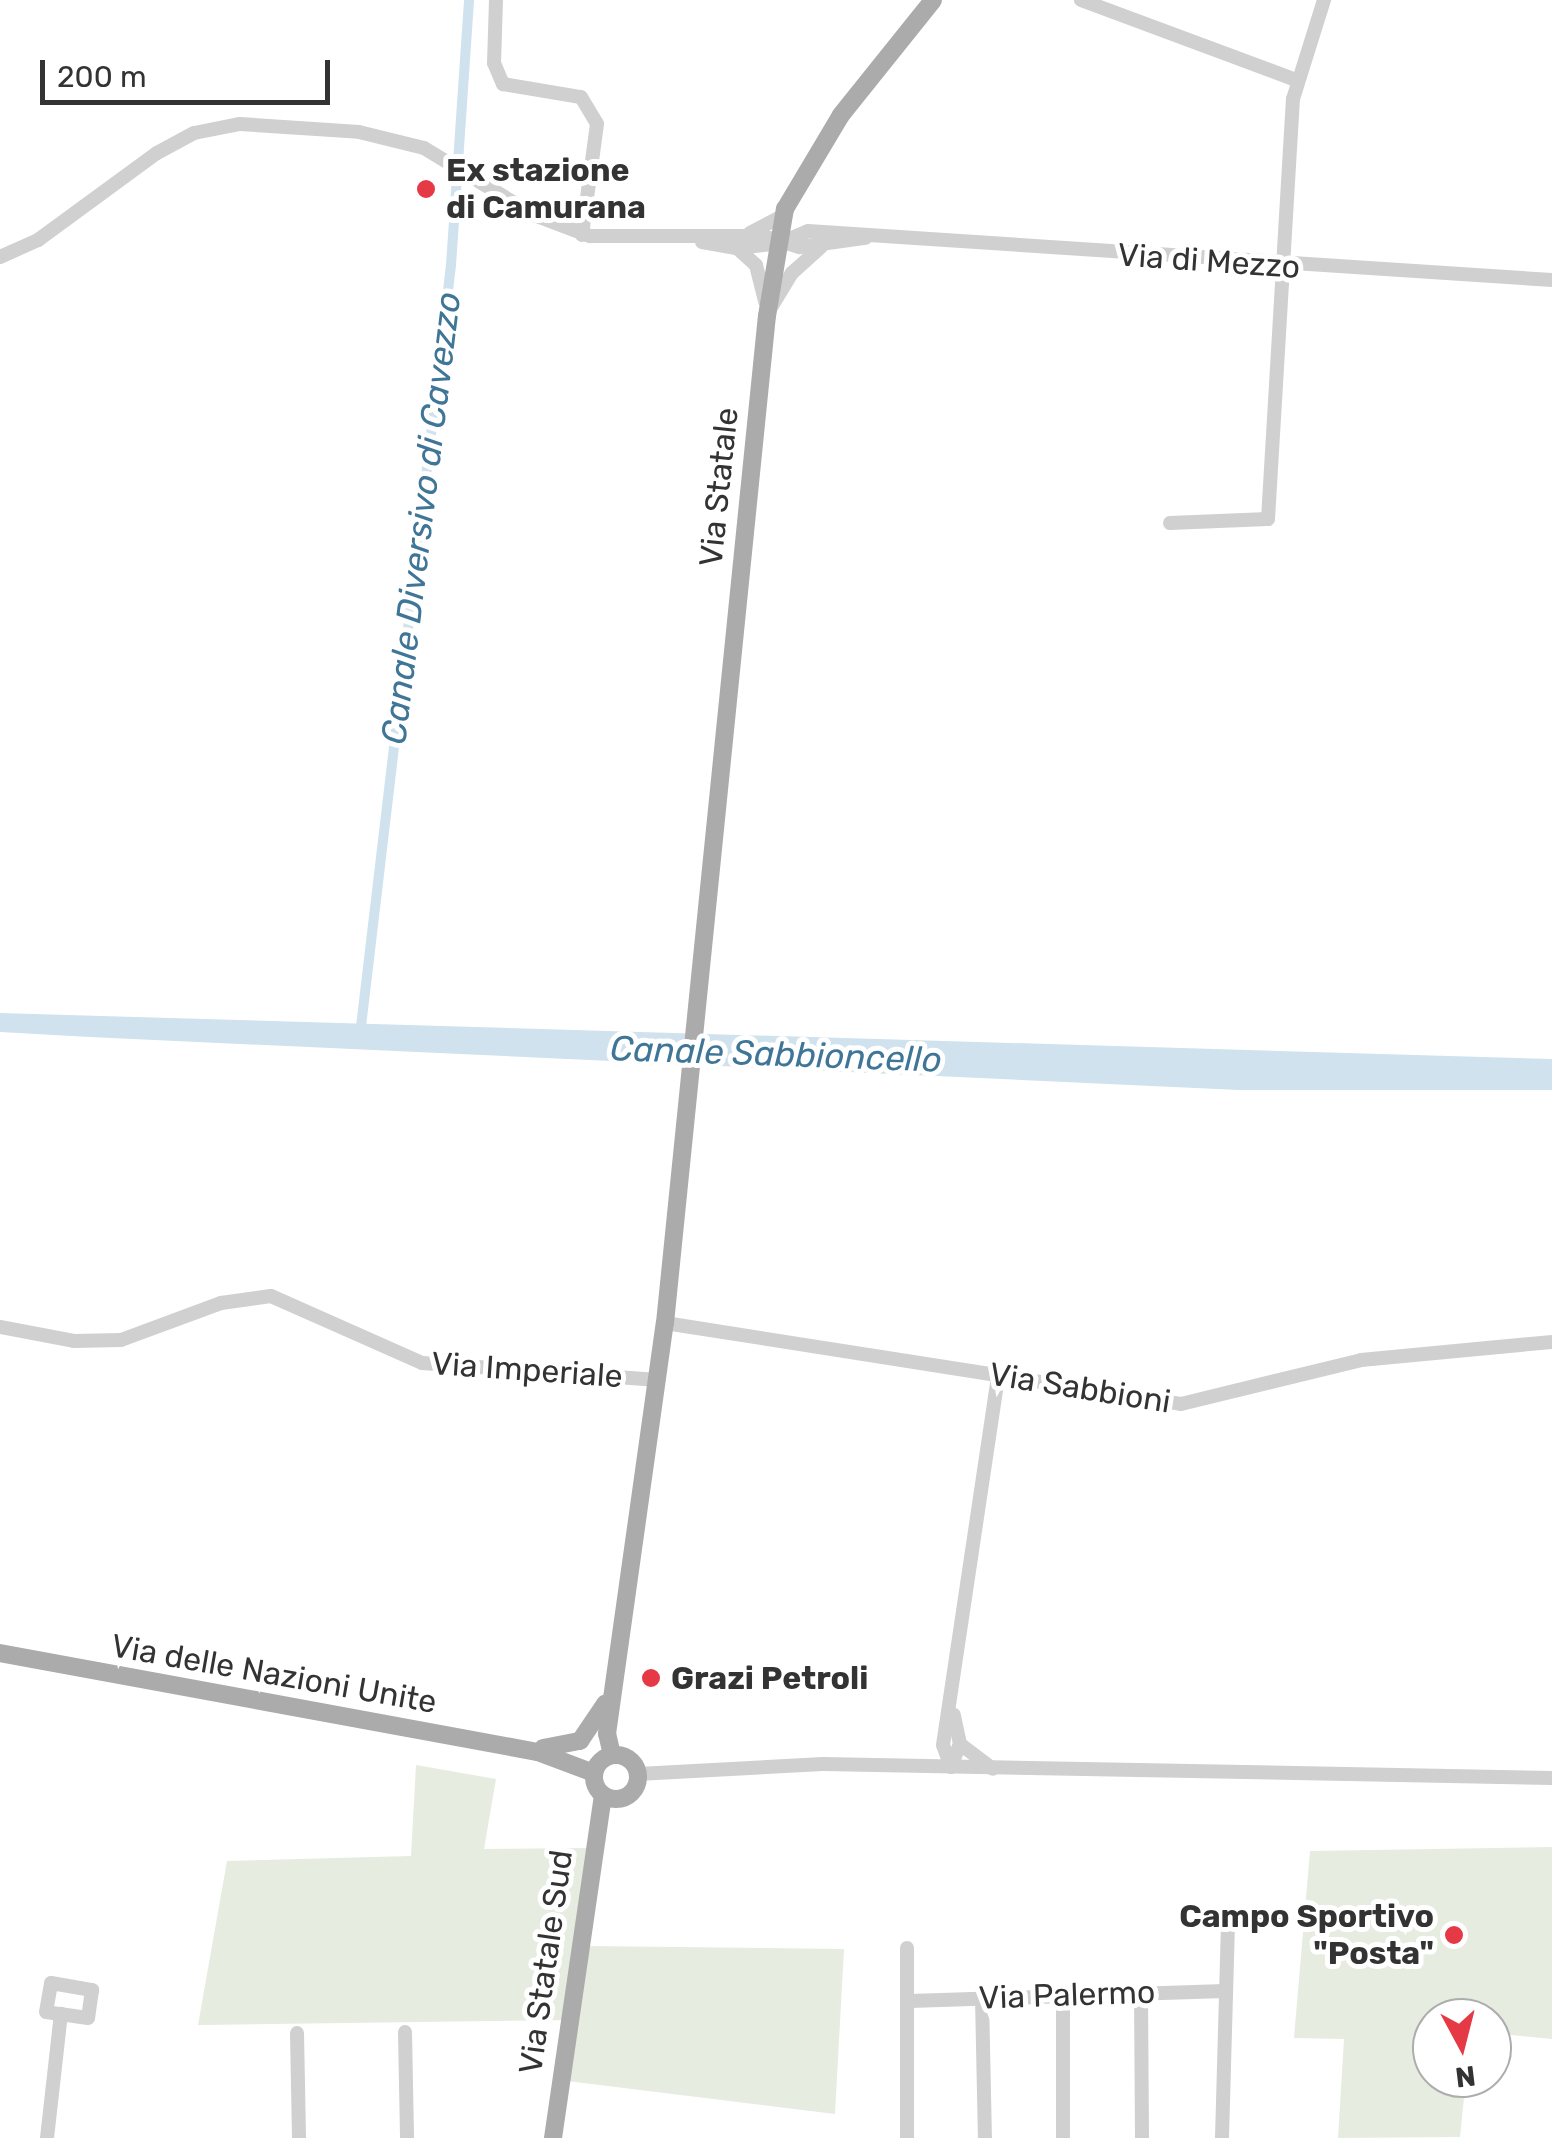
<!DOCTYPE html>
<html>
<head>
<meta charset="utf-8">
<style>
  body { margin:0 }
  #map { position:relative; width:1552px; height:2138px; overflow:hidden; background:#fff; font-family:Rubik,sans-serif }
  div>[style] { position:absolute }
  .green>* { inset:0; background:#e6ecdf }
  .water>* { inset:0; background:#cfe2ee }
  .canal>* { height:10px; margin:-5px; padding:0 5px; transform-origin:5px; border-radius:5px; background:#cfe2ee }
  .minor>* { height:14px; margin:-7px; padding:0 7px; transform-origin:7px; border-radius:7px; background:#d0d0d0 }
  .major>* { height:18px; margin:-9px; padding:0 9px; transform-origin:9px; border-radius:9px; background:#ababab }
  .major>.ring { margin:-9px; padding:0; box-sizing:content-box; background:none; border:18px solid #ababab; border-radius:50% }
  .dots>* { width:28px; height:28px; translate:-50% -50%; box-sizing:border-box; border:5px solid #fff; border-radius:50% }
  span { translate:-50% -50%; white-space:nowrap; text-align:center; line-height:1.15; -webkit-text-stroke:10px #fff; paint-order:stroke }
  .poi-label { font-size:32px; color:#333; font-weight:700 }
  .left { translate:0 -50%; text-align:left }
  .right { translate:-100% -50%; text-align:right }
  .street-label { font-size:32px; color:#333 }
  .water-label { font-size:35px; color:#3f7597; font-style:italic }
  .north { position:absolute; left:1412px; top:1998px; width:100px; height:100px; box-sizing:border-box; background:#fff; border:2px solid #adadad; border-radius:50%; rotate:173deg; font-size:28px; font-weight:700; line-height:40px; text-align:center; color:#333 }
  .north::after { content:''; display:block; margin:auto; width:35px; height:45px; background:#e63946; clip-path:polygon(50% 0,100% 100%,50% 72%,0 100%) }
  .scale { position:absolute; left:40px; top:60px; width:290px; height:45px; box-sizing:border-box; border:5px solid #333; border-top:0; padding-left:12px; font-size:30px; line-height:35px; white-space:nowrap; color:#333; -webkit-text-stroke:8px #fff; paint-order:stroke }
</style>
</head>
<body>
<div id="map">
  <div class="green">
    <i style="clip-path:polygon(416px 1765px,496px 1779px,484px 1849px,595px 1848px,584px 1946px,844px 1949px,835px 2114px,567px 2081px,573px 2020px,198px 2025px,227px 1861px,411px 1856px)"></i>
    <i style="clip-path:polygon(1552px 1847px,1552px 2039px,1492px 2033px,1492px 2018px,1432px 2018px,1432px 2078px,1466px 2078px,1460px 2137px,1338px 2138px,1344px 2039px,1294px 2038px,1310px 1851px)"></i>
  </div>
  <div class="water">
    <i style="clip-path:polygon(0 1013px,1552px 1059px,1552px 1090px,1239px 1090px,90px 1037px,0 1032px)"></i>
  </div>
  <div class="canal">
    <i style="left:360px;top:1035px;width:775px;rotate:-83.26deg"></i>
    <i style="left:451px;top:265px;width:266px;rotate:-86.1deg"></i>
  </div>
  <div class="minor">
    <i style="left:496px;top:0;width:63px;rotate:91.8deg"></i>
    <i style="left:494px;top:63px;width:23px;rotate:67deg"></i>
    <i style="left:503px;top:84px;width:79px;rotate:9.5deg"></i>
    <i style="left:581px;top:97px;width:31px;rotate:59deg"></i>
    <i style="left:597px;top:124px;width:112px;rotate:97.7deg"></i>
    <i style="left:1081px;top:0;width:229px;rotate:20.4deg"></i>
    <i style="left:750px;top:233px;width:41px;rotate:-27.8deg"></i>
    <i style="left:702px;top:242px;width:36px;rotate:10deg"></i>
    <i style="left:737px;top:248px;width:43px;rotate:-6.6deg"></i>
    <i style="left:780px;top:243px;width:30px;rotate:-23deg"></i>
    <i style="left:808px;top:231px;width:746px;rotate:3.77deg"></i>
    <i style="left:737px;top:248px;width:25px;rotate:42deg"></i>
    <i style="left:756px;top:265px;width:38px;rotate:76deg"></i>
    <i style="left:0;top:257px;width:42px;rotate:-24.1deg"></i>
    <i style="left:38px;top:240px;width:147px;rotate:-36.2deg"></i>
    <i style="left:157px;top:153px;width:42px;rotate:-28.4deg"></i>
    <i style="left:194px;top:133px;width:47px;rotate:-11.1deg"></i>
    <i style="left:240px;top:124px;width:119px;rotate:3.8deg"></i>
    <i style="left:359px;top:132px;width:67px;rotate:13.8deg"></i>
    <i style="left:424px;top:148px;width:129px;rotate:31.3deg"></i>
    <i style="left:534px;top:215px;width:60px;rotate:20.6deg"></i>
    <i style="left:590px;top:236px;width:173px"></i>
    <i style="left:763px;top:236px;width:38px;rotate:17deg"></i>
    <i style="left:799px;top:247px;width:67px;rotate:-7.8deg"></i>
    <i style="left:772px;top:306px;width:39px;rotate:-59deg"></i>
    <i style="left:792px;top:273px;width:39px;rotate:-42deg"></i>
    <i style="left:1170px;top:523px;width:98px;rotate:-2.3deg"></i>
    <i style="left:1268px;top:519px;width:421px;rotate:-86.6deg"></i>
    <i style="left:1293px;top:99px;width:104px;rotate:-72.6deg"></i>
    <i style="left:665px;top:1323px;width:522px;rotate:8.92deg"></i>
    <i style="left:1181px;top:1404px;width:185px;rotate:-13.7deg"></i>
    <i style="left:1361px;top:1360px;width:192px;rotate:-5.4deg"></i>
    <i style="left:0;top:1327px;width:75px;rotate:10.7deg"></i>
    <i style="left:74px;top:1341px;width:47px;rotate:-1.2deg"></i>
    <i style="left:121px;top:1340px;width:107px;rotate:-20.3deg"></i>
    <i style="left:221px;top:1303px;width:50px;rotate:-8deg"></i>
    <i style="left:271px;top:1296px;width:165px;rotate:23.9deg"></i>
    <i style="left:422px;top:1363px;width:237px;rotate:4.1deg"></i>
    <i style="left:960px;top:1744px;width:41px;rotate:37.1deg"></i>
    <i style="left:951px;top:1767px;width:23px;rotate:-110deg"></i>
    <i style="left:943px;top:1745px;width:374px;rotate:-81.5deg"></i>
    <i style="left:951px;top:1767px;width:25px;rotate:-69deg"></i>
    <i style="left:960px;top:1744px;width:30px;rotate:-102deg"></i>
    <i style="left:638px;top:1774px;width:185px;rotate:-3.1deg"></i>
    <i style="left:823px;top:1764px;width:729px;rotate:1.1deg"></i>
    <i style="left:51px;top:1983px;width:42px;rotate:9.7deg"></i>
    <i style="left:92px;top:1990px;width:28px;rotate:98deg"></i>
    <i style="left:88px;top:2018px;width:42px;rotate:-171.9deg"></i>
    <i style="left:46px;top:2012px;width:29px;rotate:-80deg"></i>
    <i style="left:1141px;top:1993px;width:145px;rotate:89.6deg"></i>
    <i style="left:1063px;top:1994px;width:144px;rotate:90deg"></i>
    <i style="left:982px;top:1998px;width:140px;rotate:88.8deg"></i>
    <i style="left:910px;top:2001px;width:315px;rotate:-1.8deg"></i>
    <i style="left:405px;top:2032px;width:106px;rotate:88.9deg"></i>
    <i style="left:297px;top:2033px;width:105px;rotate:88.9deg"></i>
    <i style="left:47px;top:2138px;width:125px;rotate:-83.6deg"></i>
    <i style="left:907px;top:2138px;width:190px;rotate:-90deg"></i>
    <i style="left:1222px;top:2138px;width:214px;rotate:-88.4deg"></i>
    <i style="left:1228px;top:1924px;width:12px;rotate:-42deg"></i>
    <i style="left:1237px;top:1916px;width:41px"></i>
  </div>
  <div class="major">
    <i style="left:0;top:1653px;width:547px;rotate:10.43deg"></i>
    <i style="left:538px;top:1752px;width:60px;rotate:20.6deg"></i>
    <i style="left:543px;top:1748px;width:38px;rotate:-11deg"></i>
    <i style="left:580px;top:1741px;width:45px;rotate:-56deg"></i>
    <i class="ring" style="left:594px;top:1755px;width:26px;height:26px"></i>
    <i style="left:612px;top:1755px;width:22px;rotate:-103deg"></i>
    <i style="left:607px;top:1734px;width:415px;rotate:-82deg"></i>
    <i style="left:665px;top:1323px;width:1012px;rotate:-84.22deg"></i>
    <i style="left:767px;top:316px;width:109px;rotate:-80.5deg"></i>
    <i style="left:785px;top:209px;width:109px;rotate:-59.2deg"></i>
    <i style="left:841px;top:115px;width:147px;rotate:-51.3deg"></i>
    <i style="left:553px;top:2138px;width:347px;rotate:-81.7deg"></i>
  </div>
  <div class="dots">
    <i style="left:426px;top:189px;background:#e63946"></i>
    <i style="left:651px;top:1678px;background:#e63946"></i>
    <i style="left:1454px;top:1935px;background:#e63946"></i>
  </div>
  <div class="poi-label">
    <span class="left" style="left:446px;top:189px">Ex stazione<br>di Camurana</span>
    <span class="left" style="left:671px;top:1678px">Grazi Petroli</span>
    <span class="right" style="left:1434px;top:1935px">Campo Sportivo<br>"Posta"</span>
  </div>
  <div class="street-label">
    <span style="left:1209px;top:261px;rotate:4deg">Via di Mezzo</span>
    <span style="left:719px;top:487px;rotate:-84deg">Via Statale</span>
    <span style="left:527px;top:1370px;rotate:4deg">Via Imperiale</span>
    <span style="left:1080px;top:1388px;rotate:9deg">Via Sabbioni</span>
    <span style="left:274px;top:1674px;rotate:10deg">Via delle Nazioni Unite</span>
    <span style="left:546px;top:1962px;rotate:-82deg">Via Statale Sud</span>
    <span style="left:1067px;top:1995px;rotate:-2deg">Via Palermo</span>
  </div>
  <div class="water-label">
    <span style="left:421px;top:518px;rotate:-83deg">Canale Diversivo di Cavezzo</span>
    <span style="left:776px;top:1054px;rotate:2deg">Canale Sabbioncello</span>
  </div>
  <div class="north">N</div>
  <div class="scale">200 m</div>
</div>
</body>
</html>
